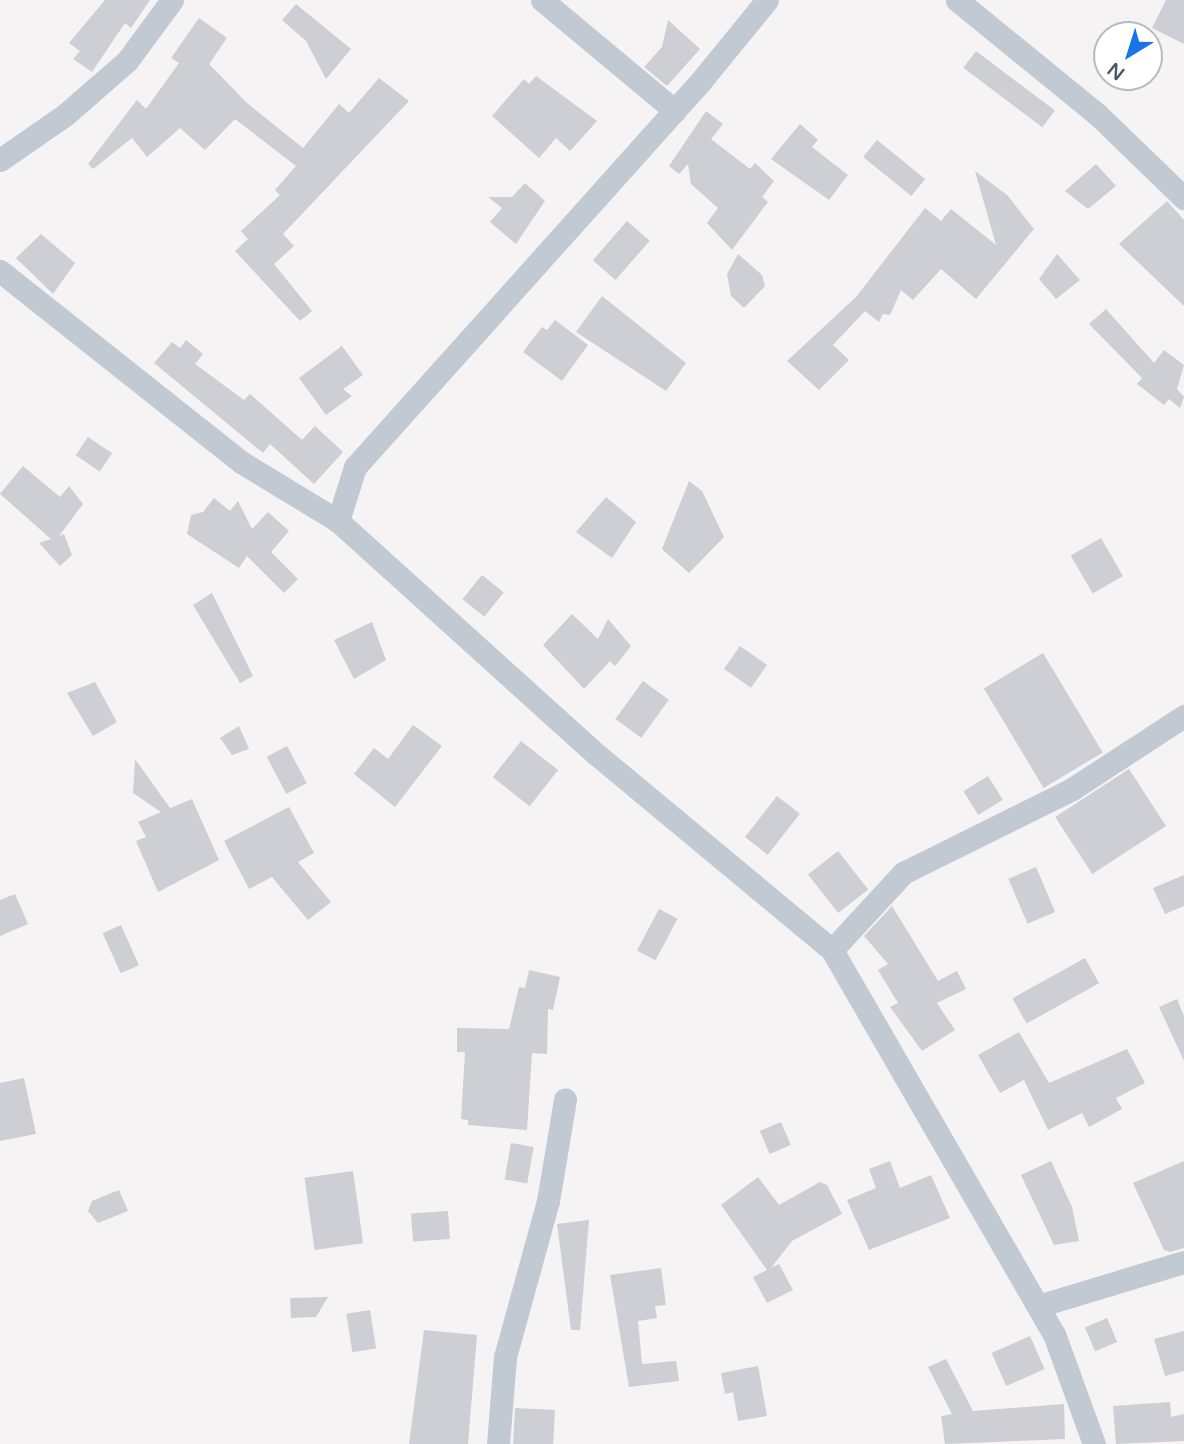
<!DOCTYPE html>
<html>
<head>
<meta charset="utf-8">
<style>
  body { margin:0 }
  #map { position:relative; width:1184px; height:1444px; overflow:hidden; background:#f5f3f3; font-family:"Varela Round",sans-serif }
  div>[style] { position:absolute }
  .building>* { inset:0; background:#cdcfd5; transform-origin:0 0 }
  .street>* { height:23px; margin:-11.5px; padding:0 11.5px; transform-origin:11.5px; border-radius:11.5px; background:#c1cad2 }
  span { translate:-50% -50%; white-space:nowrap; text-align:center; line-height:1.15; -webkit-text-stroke:5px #fff; paint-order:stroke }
  .north { position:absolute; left:1093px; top:21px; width:70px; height:70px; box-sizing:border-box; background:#fff; border:2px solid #b7bbc0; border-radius:50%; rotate:218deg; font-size:19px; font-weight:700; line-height:28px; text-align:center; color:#4a5661 }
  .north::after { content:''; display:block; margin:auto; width:24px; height:32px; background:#1a73e8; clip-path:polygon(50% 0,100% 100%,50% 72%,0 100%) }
</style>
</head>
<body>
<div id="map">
  <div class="building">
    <i style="clip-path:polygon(105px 0,150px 0,131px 28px,125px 23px,92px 72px,73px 59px,80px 51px,69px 43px)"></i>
    <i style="clip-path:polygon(1166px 0,1184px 0,1184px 44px,1152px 28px)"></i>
    <i style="clip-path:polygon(296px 4px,351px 49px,326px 79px,306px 41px,282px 20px)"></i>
    <i style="clip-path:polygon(199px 18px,227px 38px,209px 64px,247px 103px,303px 148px,339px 104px,349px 113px,379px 78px,409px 101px,283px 234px,294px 246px,274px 264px,312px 311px,300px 321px,235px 251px,248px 239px,241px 231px,280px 195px,275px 190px,296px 166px,235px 119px,205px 150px,180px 128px,147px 157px,132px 138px,93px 169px,88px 164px,137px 100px,146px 109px,179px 63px,171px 58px)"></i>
    <i style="clip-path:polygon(668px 20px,700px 49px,667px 86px,644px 67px,662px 47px)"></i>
    <i style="left:976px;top:51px;width:99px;height:21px;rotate:37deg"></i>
    <i style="clip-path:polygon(536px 76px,597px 121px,570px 151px,556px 138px,539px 158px,492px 116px,524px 79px,529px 84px)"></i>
    <i style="clip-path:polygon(706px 111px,723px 124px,711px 139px,750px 169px,755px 163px,774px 181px,762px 197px,768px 202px,732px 250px,707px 223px,718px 208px,691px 184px,688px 164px,679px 174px,669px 166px)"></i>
    <i style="clip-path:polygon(800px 124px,818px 140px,812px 147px,848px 175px,829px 200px,771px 159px)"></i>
    <i style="left:877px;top:140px;width:62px;height:22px;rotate:39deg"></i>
    <i style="clip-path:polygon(1096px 164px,1116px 186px,1088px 209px,1065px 191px)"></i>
    <i style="clip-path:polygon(975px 171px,1007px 195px,1034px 229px,976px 299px,941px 269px,913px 300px,901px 290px,890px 315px,883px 314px,879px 322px,865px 311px,833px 345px,849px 360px,819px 390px,787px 361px,856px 297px,925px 208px,941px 221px,951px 209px,996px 245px)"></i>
    <i style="clip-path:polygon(525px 183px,545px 201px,516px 244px,490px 222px,502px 208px,488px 197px,512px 197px)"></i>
    <i style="clip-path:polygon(1167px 201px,1184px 220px,1184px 306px,1119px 244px)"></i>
    <i style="left:627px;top:221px;width:30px;height:52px;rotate:41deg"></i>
    <i style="clip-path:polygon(41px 234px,75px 263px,53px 294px,16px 258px)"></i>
    <i style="clip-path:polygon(738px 254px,762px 275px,765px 286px,744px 308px,731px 296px,727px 274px)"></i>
    <i style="clip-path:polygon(1057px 254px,1080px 280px,1056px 299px,1039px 279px)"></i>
    <i style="clip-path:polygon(602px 296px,686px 363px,666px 391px,576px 332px)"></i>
    <i style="clip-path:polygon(1106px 309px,1154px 363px,1164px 350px,1184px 365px,1177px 389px,1184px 397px,1180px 408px,1169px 399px,1164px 405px,1137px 384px,1142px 378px,1089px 324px)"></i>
    <i style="clip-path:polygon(555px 320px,588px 345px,562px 381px,523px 352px,542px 327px,547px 330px)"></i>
    <i style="clip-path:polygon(186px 340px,203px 354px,195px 364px,244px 400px,250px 394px,302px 440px,315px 426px,343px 452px,314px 484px,270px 444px,263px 453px,154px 363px,172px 342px,180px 348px)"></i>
    <i style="clip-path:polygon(342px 346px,363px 375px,343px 389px,352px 396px,326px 415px,299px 378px)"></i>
    <i style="left:88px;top:437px;width:29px;height:22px;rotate:34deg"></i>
    <i style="clip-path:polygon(23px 466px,60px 497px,69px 486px,83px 504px,59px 536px,64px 534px,72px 555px,60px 566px,39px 543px,51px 539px,0 494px)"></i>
    <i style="clip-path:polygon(689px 481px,702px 491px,724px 537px,689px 573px,662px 549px)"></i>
    <i style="clip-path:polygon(606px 497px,636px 522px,612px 558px,576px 532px)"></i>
    <i style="clip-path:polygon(214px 498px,230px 511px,238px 501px,252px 529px,268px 512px,289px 531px,271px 552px,298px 579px,284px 593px,247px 556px,239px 568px,187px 534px,191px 515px,203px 512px)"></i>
    <i style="left:1101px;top:538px;width:44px;height:35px;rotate:60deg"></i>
    <i style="left:482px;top:575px;width:28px;height:31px;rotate:39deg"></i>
    <i style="clip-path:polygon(212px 593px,253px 676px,240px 683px,193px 605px)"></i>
    <i style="clip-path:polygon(572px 614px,598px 639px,608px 619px,631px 646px,615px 666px,610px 661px,584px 689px,543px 645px)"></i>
    <i style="clip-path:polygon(372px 622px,386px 660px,354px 679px,334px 640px)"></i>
    <i style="left:740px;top:646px;width:33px;height:28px;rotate:35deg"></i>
    <i style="left:1043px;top:653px;width:116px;height:69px;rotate:59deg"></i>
    <i style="left:643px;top:681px;width:32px;height:47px;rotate:36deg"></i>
    <i style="clip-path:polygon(95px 682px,117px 722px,93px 736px,67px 693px)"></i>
    <i style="clip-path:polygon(413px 725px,442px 746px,395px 807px,354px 774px,374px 748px,388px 759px)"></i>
    <i style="clip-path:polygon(239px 726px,249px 749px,232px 755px,220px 738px)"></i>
    <i style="left:521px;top:741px;width:47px;height:46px;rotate:38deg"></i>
    <i style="left:287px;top:746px;width:42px;height:23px;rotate:62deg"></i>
    <i style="clip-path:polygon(135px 759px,170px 808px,192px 799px,219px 860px,158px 892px,136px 841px,146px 837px,138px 822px,161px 812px,133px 793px)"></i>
    <i style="left:1129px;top:769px;width:68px;height:88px;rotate:57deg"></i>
    <i style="left:988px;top:776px;width:28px;height:29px;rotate:58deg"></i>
    <i style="left:777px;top:796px;width:29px;height:52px;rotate:38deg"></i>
    <i style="clip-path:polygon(289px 807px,314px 853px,298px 862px,331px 902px,308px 920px,272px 877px,249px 889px,224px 841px)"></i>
    <i style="left:838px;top:851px;width:49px;height:38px;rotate:52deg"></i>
    <i style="left:1036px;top:867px;width:49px;height:30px;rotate:67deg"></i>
    <i style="clip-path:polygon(1184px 875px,1184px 906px,1165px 914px,1153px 888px)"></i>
    <i style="clip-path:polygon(15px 894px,28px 924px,0 936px,0 900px)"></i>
    <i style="clip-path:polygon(892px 906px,938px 981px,957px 971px,966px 989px,937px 1003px,955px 1030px,922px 1051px,890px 1007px,898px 1003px,878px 970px,888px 964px,864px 936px)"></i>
    <i style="left:659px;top:909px;width:21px;height:47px;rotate:28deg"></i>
    <i style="left:121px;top:925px;width:44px;height:20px;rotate:66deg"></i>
    <i style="left:1085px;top:958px;width:29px;height:83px;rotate:61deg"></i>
    <i style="clip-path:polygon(529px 970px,560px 977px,553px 1010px,548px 1009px,547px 1054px,532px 1053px,527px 1130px,468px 1125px,468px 1120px,461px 1119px,465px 1052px,457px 1052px,457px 1028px,509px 1029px,519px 987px,525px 988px)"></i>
    <i style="clip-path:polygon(1177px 999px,1184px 1016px,1184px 1061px,1159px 1007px)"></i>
    <i style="clip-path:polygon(1019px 1032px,1049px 1083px,1127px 1049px,1145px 1083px,1116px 1098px,1122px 1109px,1089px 1127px,1082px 1113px,1048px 1130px,1024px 1080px,1000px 1093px,978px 1055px)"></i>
    <i style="clip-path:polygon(24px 1078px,36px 1134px,0 1141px,0 1083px)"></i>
    <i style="left:781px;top:1122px;width:25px;height:23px;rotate:67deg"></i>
    <i style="left:511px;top:1143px;width:23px;height:37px;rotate:10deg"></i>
    <i style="clip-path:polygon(890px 1161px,900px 1188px,931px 1175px,950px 1218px,869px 1250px,847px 1200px,876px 1188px,869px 1169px)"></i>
    <i style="clip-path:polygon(1051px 1161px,1072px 1207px,1079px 1241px,1054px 1245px,1021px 1175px)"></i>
    <i style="clip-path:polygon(1184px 1161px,1184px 1248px,1170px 1252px,1164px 1250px,1133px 1183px)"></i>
    <i style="left:353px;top:1171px;width:73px;height:49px;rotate:82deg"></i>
    <i style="clip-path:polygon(758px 1177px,779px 1205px,820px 1182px,827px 1185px,842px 1214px,792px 1241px,771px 1268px,779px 1264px,793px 1290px,767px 1303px,753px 1277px,767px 1270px,721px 1205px)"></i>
    <i style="clip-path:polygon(119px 1190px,128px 1211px,98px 1223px,88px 1211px,92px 1201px)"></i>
    <i style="left:448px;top:1211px;width:28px;height:37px;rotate:86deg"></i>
    <i style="clip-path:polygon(589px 1220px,580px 1330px,571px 1330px,557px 1224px)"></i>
    <i style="clip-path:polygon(661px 1268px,666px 1305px,655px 1306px,657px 1318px,638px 1321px,642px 1364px,676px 1361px,679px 1381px,629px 1387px,610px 1275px)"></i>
    <i style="clip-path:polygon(328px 1297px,316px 1317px,291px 1318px,290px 1298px)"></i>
    <i style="left:370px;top:1310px;width:39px;height:24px;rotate:81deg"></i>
    <i style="left:1107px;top:1318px;width:26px;height:24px;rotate:67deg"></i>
    <i style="clip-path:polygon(424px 1330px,477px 1335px,468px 1444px,409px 1444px)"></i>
    <i style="clip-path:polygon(1184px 1331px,1184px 1371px,1165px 1376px,1154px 1339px)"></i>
    <i style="left:1030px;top:1336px;width:36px;height:42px;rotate:66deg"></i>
    <i style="clip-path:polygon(946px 1359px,973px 1411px,1064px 1404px,1065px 1439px,945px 1444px,941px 1416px,952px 1414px,928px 1367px)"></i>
    <i style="clip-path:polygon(758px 1366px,767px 1416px,738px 1421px,733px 1392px,725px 1394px,721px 1373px)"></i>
    <i style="clip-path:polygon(1170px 1402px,1171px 1417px,1184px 1414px,1184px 1441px,1116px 1444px,1113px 1406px)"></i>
    <i style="left:515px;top:1408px;width:40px;height:36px;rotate:3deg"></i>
  </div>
  <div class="street">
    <i style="left:542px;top:0;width:173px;rotate:39.8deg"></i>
    <i style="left:767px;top:0;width:104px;rotate:129.2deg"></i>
    <i style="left:701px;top:81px;width:518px;rotate:131.87deg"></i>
    <i style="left:355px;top:467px;width:57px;rotate:107.5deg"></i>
    <i style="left:338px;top:521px;width:348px;rotate:42.1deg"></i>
    <i style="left:596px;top:754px;width:307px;rotate:39.7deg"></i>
    <i style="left:832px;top:950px;width:444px;rotate:60deg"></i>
    <i style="left:1054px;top:1334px;width:117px;rotate:70deg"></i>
    <i style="left:957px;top:0;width:182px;rotate:39.2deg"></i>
    <i style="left:1098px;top:115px;width:120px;rotate:44deg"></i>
    <i style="left:0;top:160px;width:79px;rotate:-34.7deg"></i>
    <i style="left:65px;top:115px;width:82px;rotate:-41.1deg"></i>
    <i style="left:127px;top:61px;width:76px;rotate:-53.6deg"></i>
    <i style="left:0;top:271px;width:308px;rotate:38.4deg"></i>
    <i style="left:241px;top:462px;width:114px;rotate:31.3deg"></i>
    <i style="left:832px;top:950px;width:105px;rotate:-47.3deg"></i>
    <i style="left:903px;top:873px;width:189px;rotate:-26.4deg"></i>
    <i style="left:1072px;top:789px;width:134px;rotate:-33.1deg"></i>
    <i style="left:1038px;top:1306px;width:152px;rotate:-16.8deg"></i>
    <i style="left:498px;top:1444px;width:87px;rotate:-85.4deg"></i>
    <i style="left:505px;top:1357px;width:162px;rotate:-74.6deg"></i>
    <i style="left:548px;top:1201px;width:103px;rotate:-80.5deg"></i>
  </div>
  <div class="north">N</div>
</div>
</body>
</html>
